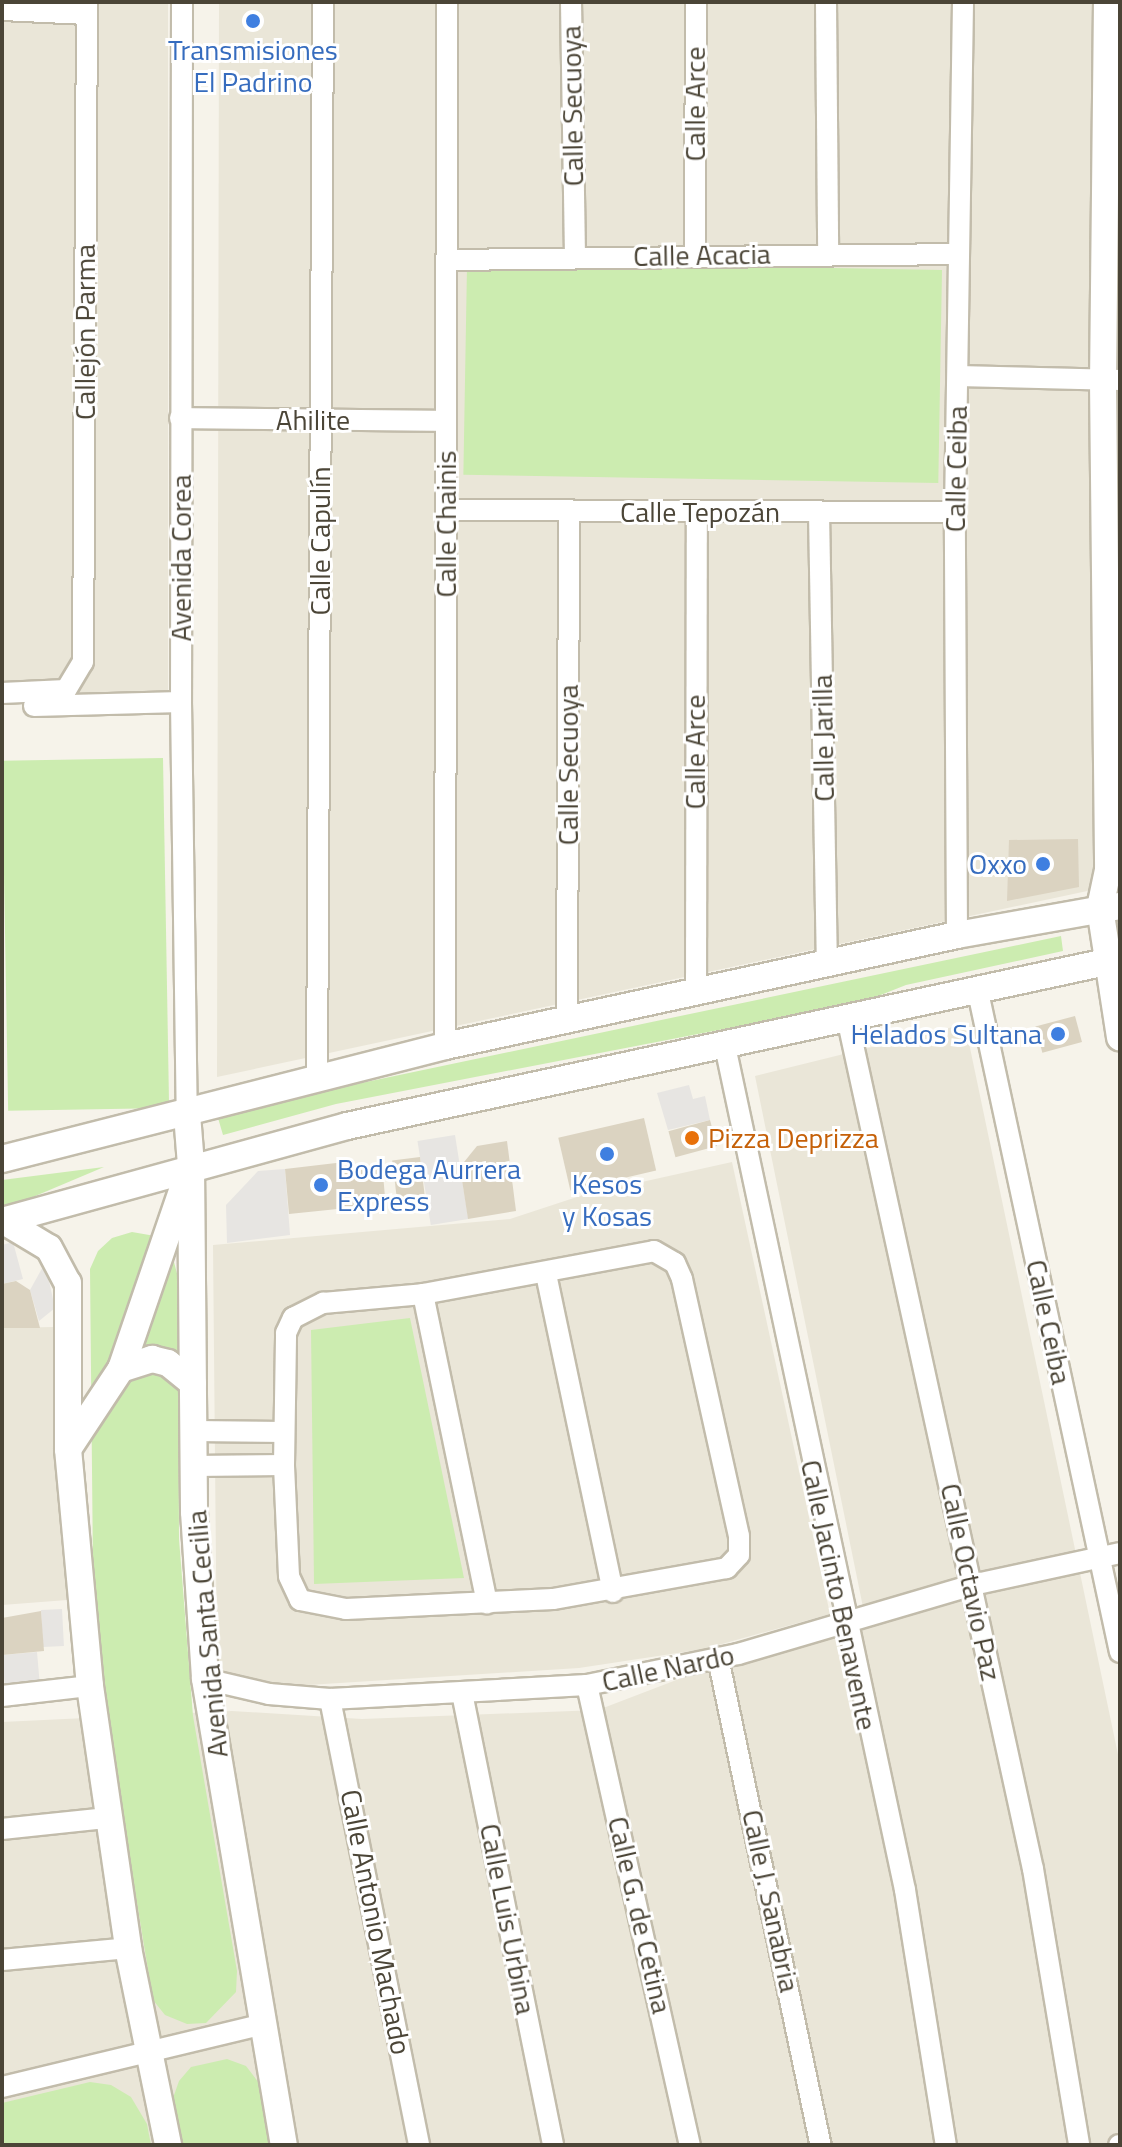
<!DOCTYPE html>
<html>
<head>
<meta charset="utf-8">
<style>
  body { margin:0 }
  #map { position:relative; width:1122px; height:2147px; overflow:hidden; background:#f6f3ea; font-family:"Titillium Web",sans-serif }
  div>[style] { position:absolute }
  .residential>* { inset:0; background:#eae6d8; transform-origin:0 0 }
  .green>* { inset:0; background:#ccecb0; transform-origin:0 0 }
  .parking>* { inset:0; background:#e7e5e2; transform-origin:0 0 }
  .building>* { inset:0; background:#dbd3c1; transform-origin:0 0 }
  .roads { filter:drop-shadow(2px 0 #c2bcab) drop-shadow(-2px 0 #c2bcab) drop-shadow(0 2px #c2bcab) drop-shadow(0 -2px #c2bcab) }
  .minor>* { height:20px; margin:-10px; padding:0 10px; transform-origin:10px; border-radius:10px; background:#fff }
  .tertiary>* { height:26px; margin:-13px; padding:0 13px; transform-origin:13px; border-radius:13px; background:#fff }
  .dots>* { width:22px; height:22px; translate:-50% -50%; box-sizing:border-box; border:4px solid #fff; border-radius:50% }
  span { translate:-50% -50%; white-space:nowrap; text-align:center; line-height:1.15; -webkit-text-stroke:6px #fff; paint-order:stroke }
  .shop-label { font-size:28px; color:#366cbe }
  .right { translate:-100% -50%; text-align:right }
  .left { translate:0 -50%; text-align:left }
  .street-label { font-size:28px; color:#4b4537 }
  .food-label { font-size:28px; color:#c56008 }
  .frame { position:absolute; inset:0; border:4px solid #4b4537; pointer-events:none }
</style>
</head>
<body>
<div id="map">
  <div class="residential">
    <i style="left:2px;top:2px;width:166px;height:702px"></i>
    <i style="clip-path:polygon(219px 2px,1120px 2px,1120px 884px,217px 1077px)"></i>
    <i style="clip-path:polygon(965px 1024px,1120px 1764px,1120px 2145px,2px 2145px,2px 1722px,232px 1711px,362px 1719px,598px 1710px,739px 1656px,865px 1617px,755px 1076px)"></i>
    <i style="clip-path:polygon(732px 1162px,830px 1614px,704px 1649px,579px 1668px,292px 1686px,217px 1671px,213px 1245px,510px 1219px,583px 1195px)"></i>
    <i style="clip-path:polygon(53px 1327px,67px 1600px,2px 1605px,2px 1328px)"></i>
  </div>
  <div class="green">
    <i style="left:942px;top:270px;width:213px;height:475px;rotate:91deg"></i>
    <i style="left:163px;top:758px;width:350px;height:161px;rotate:89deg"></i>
    <i style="clip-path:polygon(1061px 936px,1063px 951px,906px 985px,863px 1002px,336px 1104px,223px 1135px,218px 1118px,347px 1086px)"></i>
    <i style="clip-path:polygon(104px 1167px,14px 1205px,2px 1208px,2px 1180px)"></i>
    <i style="clip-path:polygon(132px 1232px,155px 1236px,171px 1251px,178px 1277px,179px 1539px,193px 1716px,237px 1971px,236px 1992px,206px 2023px,187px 2024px,165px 2015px,153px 2000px,106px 1714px,93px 1570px,90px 1269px,98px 1251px,112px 1238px)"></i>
    <i style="clip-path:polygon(410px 1318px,464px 1578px,314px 1584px,311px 1330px)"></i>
    <i style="clip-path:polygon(227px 2059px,246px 2066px,259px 2083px,274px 2145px,180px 2145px,173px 2098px,179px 2081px,191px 2067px)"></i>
    <i style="clip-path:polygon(90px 2082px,111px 2085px,131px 2097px,147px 2124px,151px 2145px,2px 2145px,2px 2103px)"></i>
  </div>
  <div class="parking">
    <i style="clip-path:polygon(689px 1085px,693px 1099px,705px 1096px,710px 1120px,668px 1130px,657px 1093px)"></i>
    <i style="left:455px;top:1135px;width:85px;height:38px;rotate:81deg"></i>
    <i style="clip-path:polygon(285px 1169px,290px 1235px,227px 1243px,226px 1205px,258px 1171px)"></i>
    <i style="clip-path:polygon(13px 1242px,23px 1279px,2px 1284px,2px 1245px)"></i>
    <i style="clip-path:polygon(45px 1263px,55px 1308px,39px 1321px,30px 1290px)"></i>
    <i style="left:62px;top:1609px;width:37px;height:21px;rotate:87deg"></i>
    <i style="left:37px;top:1652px;width:32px;height:35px;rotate:85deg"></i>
  </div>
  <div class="building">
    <i style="clip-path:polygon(1078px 839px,1079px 887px,1007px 901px,1009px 840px)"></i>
    <i style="left:1075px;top:1016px;width:27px;height:41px;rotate:75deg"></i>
    <i style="left:644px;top:1118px;width:54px;height:88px;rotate:77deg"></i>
    <i style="left:710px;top:1120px;width:27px;height:43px;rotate:75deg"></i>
    <i style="clip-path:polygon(507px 1141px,516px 1211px,468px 1219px,460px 1167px,477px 1146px)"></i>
    <i style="left:420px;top:1157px;width:47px;height:28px;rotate:83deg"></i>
    <i style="clip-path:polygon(353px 1161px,354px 1167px,382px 1163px,385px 1197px,356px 1201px,357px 1207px,289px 1214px,285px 1169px)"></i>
    <i style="clip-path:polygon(16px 1281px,30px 1290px,40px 1328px,2px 1328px,2px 1284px)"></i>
    <i style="clip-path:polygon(41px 1611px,44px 1651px,2px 1655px,2px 1618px)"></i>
  </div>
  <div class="roads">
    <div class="minor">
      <i style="left:182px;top:2px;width:700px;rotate:90.08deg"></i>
      <i style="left:181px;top:702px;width:412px;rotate:89.2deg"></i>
      <i style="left:571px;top:2px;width:255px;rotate:89.1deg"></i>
      <i style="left:826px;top:2px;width:251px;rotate:89.5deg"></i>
      <i style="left:2px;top:10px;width:84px;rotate:2.7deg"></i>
      <i style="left:695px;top:255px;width:253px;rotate:-89.8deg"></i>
      <i style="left:447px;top:260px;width:510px;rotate:-0.67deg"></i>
      <i style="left:958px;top:376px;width:162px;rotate:1.4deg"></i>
      <i style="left:180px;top:418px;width:266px;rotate:0.6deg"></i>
      <i style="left:446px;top:510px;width:509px;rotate:0.23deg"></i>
      <i style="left:819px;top:512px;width:452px;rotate:89deg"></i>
      <i style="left:2px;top:693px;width:64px;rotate:-2.7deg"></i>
      <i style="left:66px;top:690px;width:33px;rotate:-59deg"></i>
      <i style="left:83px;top:662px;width:660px;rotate:-89.65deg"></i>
      <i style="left:34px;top:706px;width:147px;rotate:-1.6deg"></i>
      <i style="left:957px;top:935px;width:423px;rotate:-90.3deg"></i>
      <i style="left:955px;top:512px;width:510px;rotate:-89.1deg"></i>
      <i style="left:696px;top:991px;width:479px;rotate:-89.9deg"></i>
      <i style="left:978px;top:992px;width:675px;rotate:77.86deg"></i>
      <i style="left:567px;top:1019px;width:509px;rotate:-89.77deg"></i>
      <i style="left:848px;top:1022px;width:867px;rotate:77.68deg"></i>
      <i style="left:1033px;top:1869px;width:280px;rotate:80.5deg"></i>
      <i style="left:445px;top:1046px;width:1044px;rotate:-89.89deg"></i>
      <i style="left:725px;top:1046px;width:863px;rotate:77.96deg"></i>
      <i style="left:905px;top:1890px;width:258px;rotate:80.9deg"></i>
      <i style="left:317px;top:1080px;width:1078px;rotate:-89.68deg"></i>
      <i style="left:654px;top:1251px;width:24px;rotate:30deg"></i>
      <i style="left:675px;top:1263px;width:17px;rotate:66deg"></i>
      <i style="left:682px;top:1279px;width:263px;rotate:77.5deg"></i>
      <i style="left:739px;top:1536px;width:19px;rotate:90deg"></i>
      <i style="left:739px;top:1555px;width:18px;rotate:133deg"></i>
      <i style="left:727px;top:1568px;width:177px;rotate:169.9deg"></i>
      <i style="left:553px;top:1599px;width:207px;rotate:177.2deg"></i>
      <i style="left:346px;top:1609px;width:47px;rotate:-168.9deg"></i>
      <i style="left:300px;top:1600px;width:26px;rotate:-115deg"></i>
      <i style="left:289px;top:1576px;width:111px;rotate:-92.6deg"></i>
      <i style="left:284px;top:1465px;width:132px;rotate:-89.1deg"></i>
      <i style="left:286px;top:1333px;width:17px;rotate:-65deg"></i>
      <i style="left:293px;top:1318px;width:34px;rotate:-27deg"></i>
      <i style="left:323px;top:1303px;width:100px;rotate:-5.1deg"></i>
      <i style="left:423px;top:1294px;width:235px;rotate:-10.5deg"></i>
      <i style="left:546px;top:1274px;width:325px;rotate:78.1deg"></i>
      <i style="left:423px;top:1294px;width:316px;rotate:78.3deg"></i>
      <i style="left:194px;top:1431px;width:90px;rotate:0.6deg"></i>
      <i style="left:194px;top:1466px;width:90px;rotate:-0.6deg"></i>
      <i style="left:718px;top:1658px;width:498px;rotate:78.1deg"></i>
      <i style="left:205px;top:1679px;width:66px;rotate:13.2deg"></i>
      <i style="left:269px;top:1694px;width:61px;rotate:4.7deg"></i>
      <i style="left:330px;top:1699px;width:257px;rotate:-3.1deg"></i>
      <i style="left:587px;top:1685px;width:154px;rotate:-11.6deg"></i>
      <i style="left:738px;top:1654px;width:244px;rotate:-16.4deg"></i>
      <i style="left:972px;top:1585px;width:151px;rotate:-12.2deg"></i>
      <i style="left:587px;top:1685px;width:471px;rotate:77.4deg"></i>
      <i style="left:462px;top:1693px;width:461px;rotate:78.6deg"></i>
      <i style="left:2px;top:1696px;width:89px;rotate:-6.5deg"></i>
      <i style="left:330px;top:1699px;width:455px;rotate:78.7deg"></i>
      <i style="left:2px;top:1829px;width:106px;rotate:-6deg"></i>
      <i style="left:2px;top:1960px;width:127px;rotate:-5.4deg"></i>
      <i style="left:2px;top:2087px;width:265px;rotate:-13.5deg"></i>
      <i style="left:1119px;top:2145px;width:1px"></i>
    </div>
    <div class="tertiary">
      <i style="left:1107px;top:2px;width:379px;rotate:90.6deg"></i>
      <i style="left:1103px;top:381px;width:489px;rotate:89.4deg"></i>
      <i style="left:1108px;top:870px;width:39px;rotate:102deg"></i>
      <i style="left:1100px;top:908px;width:131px;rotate:81.2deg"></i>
      <i style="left:2px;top:1159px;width:457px;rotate:-14.3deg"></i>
      <i style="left:445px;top:1046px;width:524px;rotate:-12.23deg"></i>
      <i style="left:957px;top:935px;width:166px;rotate:-10.1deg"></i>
      <i style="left:191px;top:1165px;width:347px;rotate:89.5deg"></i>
      <i style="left:194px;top:1512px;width:167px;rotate:86.2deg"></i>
      <i style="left:205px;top:1679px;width:473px;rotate:80.4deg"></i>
      <i style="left:2px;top:1221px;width:358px;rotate:-15.4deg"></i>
      <i style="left:347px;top:1126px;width:791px;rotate:-12.19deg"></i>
      <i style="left:4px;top:1221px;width:52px;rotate:31deg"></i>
      <i style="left:49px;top:1248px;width:40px;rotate:62deg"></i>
      <i style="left:68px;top:1283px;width:166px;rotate:90deg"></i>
      <i style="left:68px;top:1449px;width:238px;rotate:84.7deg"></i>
      <i style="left:90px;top:1686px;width:265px;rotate:81.7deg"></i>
      <i style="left:128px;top:1948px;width:201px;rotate:78.5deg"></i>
      <i style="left:121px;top:1369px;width:33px;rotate:-18deg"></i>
      <i style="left:152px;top:1359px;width:16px;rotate:14deg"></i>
      <i style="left:168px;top:1363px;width:32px;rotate:39deg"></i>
      <i style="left:68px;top:1449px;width:96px;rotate:-56.5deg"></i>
      <i style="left:121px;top:1369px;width:216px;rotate:-71.1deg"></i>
      <i style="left:191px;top:1165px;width:51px;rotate:-94.5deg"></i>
    </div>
  </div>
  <div class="dots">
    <i style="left:253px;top:21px;background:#3f7fe0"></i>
    <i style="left:1043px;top:864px;background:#3f7fe0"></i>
    <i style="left:1058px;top:1034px;background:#3f7fe0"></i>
    <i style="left:692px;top:1138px;background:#e8710a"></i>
    <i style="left:607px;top:1154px;background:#3f7fe0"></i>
    <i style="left:321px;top:1185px;background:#3f7fe0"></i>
  </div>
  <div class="shop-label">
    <span style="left:253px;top:66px">Transmisiones<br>El Padrino</span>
    <span class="right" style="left:1027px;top:864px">Oxxo</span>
    <span class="right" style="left:1042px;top:1034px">Helados Sultana</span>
    <span class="left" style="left:337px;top:1185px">Bodega Aurrera<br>Express</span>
    <span style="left:607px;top:1200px">Kesos<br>y Kosas</span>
  </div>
  <div class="street-label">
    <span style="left:695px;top:104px;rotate:-90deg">Calle Arce</span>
    <span style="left:572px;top:106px;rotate:-91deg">Calle Secuoya</span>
    <span style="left:702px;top:255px;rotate:-1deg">Calle Acacia</span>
    <span style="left:85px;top:332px;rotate:-90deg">Callejón Parma</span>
    <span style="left:313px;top:420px">Ahilite</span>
    <span style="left:956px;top:469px;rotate:-89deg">Calle Ceiba</span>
    <span style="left:700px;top:512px">Calle Tepozán</span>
    <span style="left:446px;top:524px;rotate:-90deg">Calle Chainis</span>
    <span style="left:320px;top:541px;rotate:-90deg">Calle Capulín</span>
    <span style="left:181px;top:558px;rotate:-90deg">Avenida Corea</span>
    <span style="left:823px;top:738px;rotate:-91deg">Calle Jarilla</span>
    <span style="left:695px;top:752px;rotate:-90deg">Calle Arce</span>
    <span style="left:568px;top:765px;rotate:-90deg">Calle Secuoya</span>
    <span style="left:1049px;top:1322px;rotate:78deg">Calle Ceiba</span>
    <span style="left:971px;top:1582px;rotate:78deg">Calle Octavio Paz</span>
    <span style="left:839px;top:1595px;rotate:78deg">Calle Jacinto Benavente</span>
    <span style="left:207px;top:1634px;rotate:-95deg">Avenida Santa Cecilia</span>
    <span style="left:668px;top:1668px;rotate:-12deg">Calle Nardo</span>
    <span style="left:771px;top:1901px;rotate:78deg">Calle J. Sanabria</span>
    <span style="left:640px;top:1915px;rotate:77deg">Calle G. de Cetina</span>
    <span style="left:508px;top:1919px;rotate:79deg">Calle Luis Urbina</span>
    <span style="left:376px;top:1922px;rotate:79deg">Calle Antonio Machado</span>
  </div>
  <div class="food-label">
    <span class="left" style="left:708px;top:1138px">Pizza Deprizza</span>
  </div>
  <div class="frame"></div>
</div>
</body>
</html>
